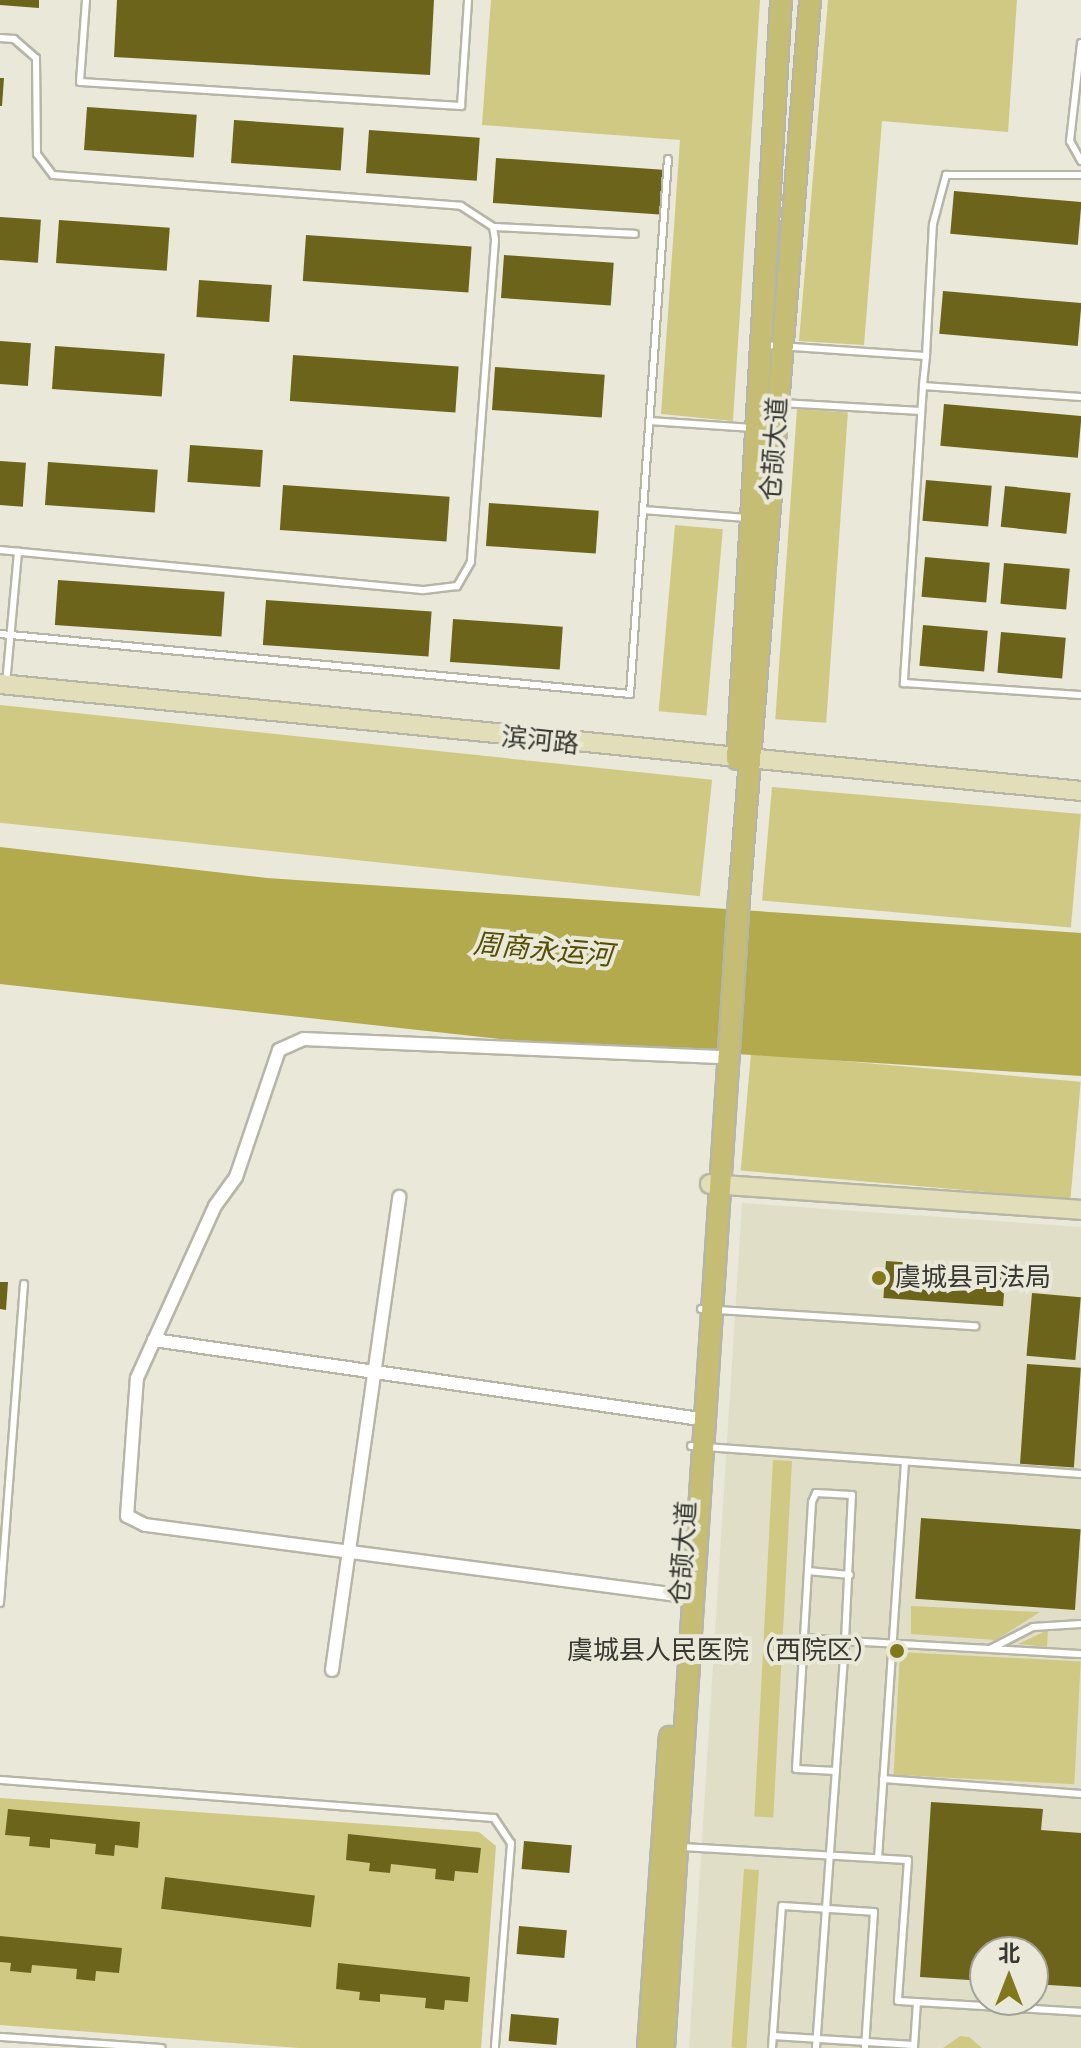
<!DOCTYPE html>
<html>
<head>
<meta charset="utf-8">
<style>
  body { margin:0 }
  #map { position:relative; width:1081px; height:2048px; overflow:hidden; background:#e9e8d9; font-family:"Crimson Pro","Noto Sans SC",serif }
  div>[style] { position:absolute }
  .built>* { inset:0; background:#e0dec7 }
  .green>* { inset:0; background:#d0c984; transform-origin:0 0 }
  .water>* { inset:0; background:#b3a94d }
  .building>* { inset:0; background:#6c641b; transform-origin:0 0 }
  .roads { filter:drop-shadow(2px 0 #b6b5a6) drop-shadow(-2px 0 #b6b5a6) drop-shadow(0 2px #b6b5a6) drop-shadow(0 -2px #b6b5a6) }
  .lane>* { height:6px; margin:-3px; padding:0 3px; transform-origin:3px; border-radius:3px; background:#fff }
  .street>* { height:12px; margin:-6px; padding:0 6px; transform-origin:6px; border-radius:6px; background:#fff }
  .secondary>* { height:18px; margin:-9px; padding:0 9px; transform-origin:9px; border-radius:9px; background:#e2deb9 }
  .primary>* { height:20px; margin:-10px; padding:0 10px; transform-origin:10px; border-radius:10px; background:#c5bd73 }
  .dots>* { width:22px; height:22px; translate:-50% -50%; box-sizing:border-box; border:4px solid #e9e8d9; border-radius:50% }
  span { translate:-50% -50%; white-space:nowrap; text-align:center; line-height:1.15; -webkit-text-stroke:8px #e9e8d9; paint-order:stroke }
  .street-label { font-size:26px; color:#383832 }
  .poi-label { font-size:26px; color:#383832 }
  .left { translate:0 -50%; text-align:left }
  .right { translate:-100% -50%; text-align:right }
  .water-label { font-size:28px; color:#554e02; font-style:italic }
  .north { position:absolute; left:969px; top:1936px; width:80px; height:80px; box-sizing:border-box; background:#e9e8d9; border:2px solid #a2a296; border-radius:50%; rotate:0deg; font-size:22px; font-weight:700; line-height:32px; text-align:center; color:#383832 }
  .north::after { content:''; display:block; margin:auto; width:28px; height:36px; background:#81771b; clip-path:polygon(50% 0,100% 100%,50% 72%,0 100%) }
</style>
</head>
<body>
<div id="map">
  <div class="built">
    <i style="clip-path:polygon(evenodd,742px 1203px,1081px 1227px,1081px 2048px,689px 2048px,742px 1203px,985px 1952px,1033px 1952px,1033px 2000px,985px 2000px,985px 1952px)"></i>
  </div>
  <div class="green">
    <i style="clip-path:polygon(491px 0,760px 0,733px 421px,661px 414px,680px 140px,482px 125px)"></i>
    <i style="clip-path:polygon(828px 0,1017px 0,1008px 132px,882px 121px,864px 345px,799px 341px)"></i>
    <i style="left:797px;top:409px;width:51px;height:311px;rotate:4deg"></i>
    <i style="left:675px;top:525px;width:48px;height:187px;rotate:5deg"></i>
    <i style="left:0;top:705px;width:716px;height:117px;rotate:6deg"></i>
    <i style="left:772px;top:787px;width:310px;height:114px;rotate:5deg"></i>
    <i style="left:751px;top:1053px;width:331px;height:118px;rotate:5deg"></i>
    <i style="left:773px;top:1460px;width:19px;height:357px;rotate:3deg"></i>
    <i style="clip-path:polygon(911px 1606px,1040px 1612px,996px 1640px,911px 1634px)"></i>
    <i style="clip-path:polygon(1048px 1630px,1047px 1647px,1018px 1644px)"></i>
    <i style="left:900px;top:1652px;width:181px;height:123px;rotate:3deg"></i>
    <i style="clip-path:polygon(0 1798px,479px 1832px,496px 1846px,481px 2048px,299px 2048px,0 2025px)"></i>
    <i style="left:744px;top:1869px;width:15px;height:179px;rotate:4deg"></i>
    <i style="clip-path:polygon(960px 2036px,969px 2037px,982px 2048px,943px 2048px)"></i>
  </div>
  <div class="water">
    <i style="clip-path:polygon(0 847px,267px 878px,1081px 933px,1081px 1076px,500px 1039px,0 984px)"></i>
  </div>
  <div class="building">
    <i style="clip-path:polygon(0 0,39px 0,39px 8px,0 5px)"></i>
    <i style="clip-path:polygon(117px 0,434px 0,430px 75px,114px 57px)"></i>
    <i style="clip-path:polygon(0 78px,4px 78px,2px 106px,0 106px)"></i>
    <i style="left:87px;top:107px;width:110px;height:43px;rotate:4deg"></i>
    <i style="left:234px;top:120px;width:110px;height:43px;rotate:4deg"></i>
    <i style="left:369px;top:130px;width:111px;height:43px;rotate:4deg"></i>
    <i style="left:496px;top:158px;width:167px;height:45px;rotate:4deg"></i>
    <i style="left:954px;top:191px;width:128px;height:43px;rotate:5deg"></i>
    <i style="left:0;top:217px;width:41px;height:43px;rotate:4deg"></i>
    <i style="left:59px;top:220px;width:111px;height:43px;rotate:4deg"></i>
    <i style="left:306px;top:235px;width:166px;height:46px;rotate:4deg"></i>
    <i style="left:504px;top:255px;width:110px;height:43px;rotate:4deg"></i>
    <i style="left:199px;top:280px;width:73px;height:37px;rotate:4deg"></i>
    <i style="left:943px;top:291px;width:139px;height:43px;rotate:5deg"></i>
    <i style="left:0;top:341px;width:31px;height:43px;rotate:4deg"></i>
    <i style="left:55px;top:346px;width:110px;height:43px;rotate:4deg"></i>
    <i style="left:293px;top:355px;width:166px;height:46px;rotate:4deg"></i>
    <i style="left:495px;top:367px;width:110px;height:43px;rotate:4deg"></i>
    <i style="left:944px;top:404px;width:138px;height:42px;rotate:5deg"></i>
    <i style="left:190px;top:445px;width:73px;height:37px;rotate:4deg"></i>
    <i style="left:0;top:461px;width:26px;height:44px;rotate:4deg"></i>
    <i style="left:48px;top:462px;width:110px;height:43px;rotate:4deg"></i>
    <i style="left:926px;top:480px;width:66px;height:41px;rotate:5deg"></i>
    <i style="left:283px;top:485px;width:167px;height:45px;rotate:4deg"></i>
    <i style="left:1005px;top:486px;width:66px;height:41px;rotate:6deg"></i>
    <i style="left:489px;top:503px;width:110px;height:43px;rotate:4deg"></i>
    <i style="left:925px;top:557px;width:65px;height:40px;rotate:5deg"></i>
    <i style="left:1004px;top:563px;width:66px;height:41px;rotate:5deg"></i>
    <i style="left:58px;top:580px;width:167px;height:45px;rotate:4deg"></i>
    <i style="left:266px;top:600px;width:166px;height:45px;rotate:4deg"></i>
    <i style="left:453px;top:619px;width:110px;height:43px;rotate:4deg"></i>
    <i style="left:923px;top:625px;width:65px;height:41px;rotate:5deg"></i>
    <i style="left:1001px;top:632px;width:65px;height:41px;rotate:5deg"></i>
    <i style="left:886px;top:1261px;width:120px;height:37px;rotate:4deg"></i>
    <i style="clip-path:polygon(0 1282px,8px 1282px,6px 1310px,0 1309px)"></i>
    <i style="left:1032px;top:1293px;width:49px;height:63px;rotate:5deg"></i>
    <i style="left:1027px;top:1364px;width:54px;height:100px;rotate:4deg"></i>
    <i style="left:921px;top:1518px;width:160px;height:81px;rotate:4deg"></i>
    <i style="clip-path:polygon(931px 1802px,1043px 1809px,1041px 1830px,1081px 1833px,1081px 1987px,1033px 1984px,1033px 1952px,985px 1952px,985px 1981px,920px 1977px)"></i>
    <i style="clip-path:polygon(8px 1809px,140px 1822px,138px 1848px,115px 1845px,114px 1856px,95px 1854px,96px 1844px,50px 1839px,50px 1848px,29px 1846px,30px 1837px,5px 1835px)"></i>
    <i style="clip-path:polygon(348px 1834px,481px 1848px,478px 1873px,455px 1871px,454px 1881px,435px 1879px,436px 1869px,391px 1864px,390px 1873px,369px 1871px,370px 1863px,346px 1860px)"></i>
    <i style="left:524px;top:1841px;width:48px;height:28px;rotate:5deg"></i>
    <i style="left:165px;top:1877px;width:151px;height:32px;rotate:7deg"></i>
    <i style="left:519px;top:1926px;width:48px;height:28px;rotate:5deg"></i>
    <i style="clip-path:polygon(0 1936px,122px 1948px,119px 1973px,96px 1971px,95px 1981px,76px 1979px,77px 1969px,32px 1965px,31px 1973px,10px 1971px,11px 1963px,0 1962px)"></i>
    <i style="clip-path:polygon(338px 1963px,470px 1977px,468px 2002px,445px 2000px,444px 2010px,425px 2008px,426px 1998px,380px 1994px,380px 2002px,359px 2000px,360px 1992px,336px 1989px)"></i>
    <i style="left:511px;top:2014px;width:48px;height:27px;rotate:5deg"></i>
  </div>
  <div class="roads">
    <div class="lane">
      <i style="left:86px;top:0;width:82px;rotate:94.2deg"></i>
      <i style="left:80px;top:82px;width:382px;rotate:3.6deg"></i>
      <i style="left:461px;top:106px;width:106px;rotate:-86.2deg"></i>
      <i style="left:0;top:38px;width:14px;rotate:4deg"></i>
      <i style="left:14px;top:39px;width:29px;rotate:41deg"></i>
      <i style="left:36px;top:58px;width:96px;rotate:89.4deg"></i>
      <i style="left:37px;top:154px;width:26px;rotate:53deg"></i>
      <i style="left:53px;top:175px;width:409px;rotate:4.3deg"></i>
      <i style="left:461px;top:206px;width:38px;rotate:33deg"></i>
      <i style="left:493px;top:227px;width:13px;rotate:81deg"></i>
      <i style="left:495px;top:240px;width:323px;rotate:94.3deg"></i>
      <i style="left:471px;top:562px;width:28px;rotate:120deg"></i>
      <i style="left:457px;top:586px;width:35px;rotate:173deg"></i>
      <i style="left:422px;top:590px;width:424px;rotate:-174.6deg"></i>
      <i style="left:1081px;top:43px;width:99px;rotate:96.4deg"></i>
      <i style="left:1070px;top:141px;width:23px;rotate:61deg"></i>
      <i style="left:493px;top:227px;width:142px;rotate:2.8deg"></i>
      <i style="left:763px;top:345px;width:163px;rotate:3.9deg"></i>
      <i style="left:926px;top:356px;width:30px;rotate:96deg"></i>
      <i style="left:923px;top:386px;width:158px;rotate:4deg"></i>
      <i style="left:926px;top:356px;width:132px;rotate:-87deg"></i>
      <i style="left:933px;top:224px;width:51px;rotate:-75.1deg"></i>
      <i style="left:946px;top:175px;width:135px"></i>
      <i style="left:923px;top:386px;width:298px;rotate:93.7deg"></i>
      <i style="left:904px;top:683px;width:177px;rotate:3.9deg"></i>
      <i style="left:781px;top:403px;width:140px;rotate:3.3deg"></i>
      <i style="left:649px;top:421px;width:104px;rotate:3.9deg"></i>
      <i style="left:643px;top:510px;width:104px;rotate:4.4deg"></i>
      <i style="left:0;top:634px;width:633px;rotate:5.44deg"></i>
      <i style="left:630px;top:694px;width:536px;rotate:-85.94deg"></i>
      <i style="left:6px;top:684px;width:133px;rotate:-84.8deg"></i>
      <i style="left:701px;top:1309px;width:275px;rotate:3.6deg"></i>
      <i style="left:691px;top:1446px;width:391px;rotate:4.1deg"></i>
      <i style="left:808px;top:1571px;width:42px;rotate:5.4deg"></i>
      <i style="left:0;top:1603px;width:320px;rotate:-85.7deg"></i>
      <i style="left:804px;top:1638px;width:41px;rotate:4.2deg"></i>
      <i style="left:845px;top:1641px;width:146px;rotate:-87.3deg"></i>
      <i style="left:852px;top:1495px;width:36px;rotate:-177deg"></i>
      <i style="left:816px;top:1493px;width:10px;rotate:114deg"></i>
      <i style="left:812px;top:1502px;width:136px;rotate:93.4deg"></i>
      <i style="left:804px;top:1638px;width:131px;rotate:93.5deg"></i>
      <i style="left:796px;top:1769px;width:40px;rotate:2.9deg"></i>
      <i style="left:990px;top:1649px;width:48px;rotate:-27.1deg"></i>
      <i style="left:1033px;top:1627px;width:48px;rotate:-3.6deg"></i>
      <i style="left:883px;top:1779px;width:199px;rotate:4.3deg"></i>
      <i style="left:0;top:1780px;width:495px;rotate:4.4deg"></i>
      <i style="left:494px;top:1818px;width:30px;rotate:56deg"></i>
      <i style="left:511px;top:1843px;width:206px;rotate:94.5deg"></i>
      <i style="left:681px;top:1847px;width:227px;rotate:3.3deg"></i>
      <i style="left:908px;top:1860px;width:141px;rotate:94.1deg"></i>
      <i style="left:898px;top:2001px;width:183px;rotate:3.4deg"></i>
      <i style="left:878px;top:1858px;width:397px;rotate:-86.1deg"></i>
      <i style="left:773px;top:2036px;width:141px;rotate:3.7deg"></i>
      <i style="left:0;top:2037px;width:162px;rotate:3.9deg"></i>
      <i style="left:914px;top:2047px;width:45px;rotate:-86.2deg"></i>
      <i style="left:772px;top:2048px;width:142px;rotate:-86deg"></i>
      <i style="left:782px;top:1906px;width:92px;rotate:3.7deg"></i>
      <i style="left:874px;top:1912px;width:136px;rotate:93.8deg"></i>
      <i style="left:816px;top:2048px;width:408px;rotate:-85.9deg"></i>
      <i style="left:845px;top:1641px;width:236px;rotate:3.2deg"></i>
    </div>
    <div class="street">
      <i style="left:154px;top:1340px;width:545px;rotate:8.23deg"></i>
      <i style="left:693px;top:1597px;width:553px;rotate:-172.51deg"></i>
      <i style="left:145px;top:1525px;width:20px;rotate:-153deg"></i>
      <i style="left:127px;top:1516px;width:138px;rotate:-85.9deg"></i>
      <i style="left:137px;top:1378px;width:189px;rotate:-65.6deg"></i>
      <i style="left:215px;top:1206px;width:36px;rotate:-54deg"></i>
      <i style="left:236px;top:1177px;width:134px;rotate:-71.3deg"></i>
      <i style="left:279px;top:1050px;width:27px;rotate:-24deg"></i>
      <i style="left:304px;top:1039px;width:415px;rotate:2.5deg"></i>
      <i style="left:332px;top:1670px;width:478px;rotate:-81.9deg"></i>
    </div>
    <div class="secondary">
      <i style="left:0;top:684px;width:1086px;rotate:5.65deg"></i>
      <i style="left:710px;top:1184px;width:372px;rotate:4deg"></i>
    </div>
    <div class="primary">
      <i style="left:737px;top:759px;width:760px;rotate:-86.68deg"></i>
      <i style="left:648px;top:2048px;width:312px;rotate:-86deg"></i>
      <i style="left:664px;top:2048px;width:1151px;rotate:-86.27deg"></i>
      <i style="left:739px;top:899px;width:902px;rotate:-85.48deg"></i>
    </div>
  </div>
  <div class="dots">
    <i style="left:879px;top:1278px;background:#81771b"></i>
    <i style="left:897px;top:1651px;background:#81771b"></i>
  </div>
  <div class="street-label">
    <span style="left:775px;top:449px;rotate:-86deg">仓颉大道</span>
    <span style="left:540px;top:741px;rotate:6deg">滨河路</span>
    <span style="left:684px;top:1553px;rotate:-86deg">仓颉大道</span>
  </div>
  <div class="poi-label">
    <span class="left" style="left:895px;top:1278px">虞城县司法局</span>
    <span class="right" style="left:879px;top:1651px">虞城县人民医院（西院区）</span>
  </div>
  <div class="water-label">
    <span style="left:543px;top:950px;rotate:5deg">周商永运河</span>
  </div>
  <div class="north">北</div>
</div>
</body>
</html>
